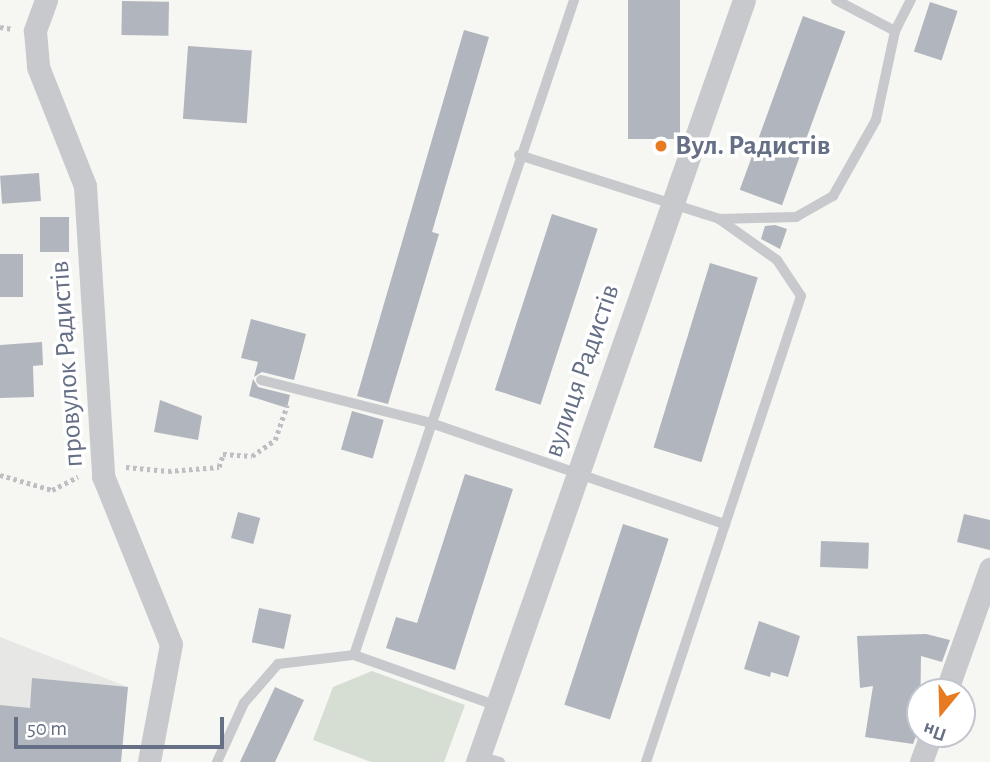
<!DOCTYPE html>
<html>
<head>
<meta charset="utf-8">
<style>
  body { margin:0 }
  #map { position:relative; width:990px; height:762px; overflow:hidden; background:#f6f7f3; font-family:"Alegreya Sans",sans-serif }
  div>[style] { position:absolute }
  .built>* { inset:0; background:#e7e7e6 }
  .green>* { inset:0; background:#d6ded4 }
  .building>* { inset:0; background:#b1b5bd; transform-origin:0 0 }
  .path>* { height:4.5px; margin-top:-2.25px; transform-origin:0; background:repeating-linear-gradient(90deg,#bebfc2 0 3.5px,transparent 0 7px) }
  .lane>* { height:10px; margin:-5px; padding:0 5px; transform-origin:5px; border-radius:5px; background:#c7c9cd }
  .street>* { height:23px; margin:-11.5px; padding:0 11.5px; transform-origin:11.5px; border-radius:11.5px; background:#c7c9cd }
  .dots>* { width:19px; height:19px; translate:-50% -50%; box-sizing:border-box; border:4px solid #fff; border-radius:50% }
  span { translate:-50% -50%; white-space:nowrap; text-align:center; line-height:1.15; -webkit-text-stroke:7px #fff; paint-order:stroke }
  .poi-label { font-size:28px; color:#656f85; font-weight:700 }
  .left { translate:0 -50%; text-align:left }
  .street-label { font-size:28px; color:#656f85 }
  .north { position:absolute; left:906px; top:678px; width:70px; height:70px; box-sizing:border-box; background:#fff; border:2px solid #c1c5ce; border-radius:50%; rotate:199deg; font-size:19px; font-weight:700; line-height:28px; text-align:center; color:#656f85 }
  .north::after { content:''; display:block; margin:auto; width:24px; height:32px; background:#e87b21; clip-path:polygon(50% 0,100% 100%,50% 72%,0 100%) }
  .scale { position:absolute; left:14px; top:717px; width:210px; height:32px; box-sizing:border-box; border:4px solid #656f85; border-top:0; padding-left:9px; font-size:21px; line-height:24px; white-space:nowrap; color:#656f85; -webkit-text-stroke:5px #fff; paint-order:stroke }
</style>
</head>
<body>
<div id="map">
  <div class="built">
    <i style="clip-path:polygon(0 637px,128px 687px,0 762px)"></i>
  </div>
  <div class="green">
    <i style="clip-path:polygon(372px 671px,465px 705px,444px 762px,371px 762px,313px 740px,333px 687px)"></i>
  </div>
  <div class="building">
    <i style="left:628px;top:0;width:52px;height:139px"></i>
    <i style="left:122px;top:1px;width:47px;height:34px;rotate:1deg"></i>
    <i style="left:930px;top:2px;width:29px;height:52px;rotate:18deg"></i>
    <i style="left:803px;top:16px;width:45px;height:185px;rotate:20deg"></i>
    <i style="clip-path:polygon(464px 30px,489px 37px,432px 232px,439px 234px,388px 404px,357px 396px)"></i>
    <i style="left:188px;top:46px;width:64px;height:73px;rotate:4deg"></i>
    <i style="left:39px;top:173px;width:28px;height:39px;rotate:86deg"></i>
    <i style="left:552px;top:214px;width:48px;height:185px;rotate:18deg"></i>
    <i style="left:69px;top:217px;width:35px;height:29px;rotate:90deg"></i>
    <i style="clip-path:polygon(775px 225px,787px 229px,780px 249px,761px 239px,765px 226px)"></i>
    <i style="left:0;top:254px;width:23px;height:43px"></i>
    <i style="left:710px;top:263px;width:50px;height:193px;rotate:17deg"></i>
    <i style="clip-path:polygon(251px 319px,306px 334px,294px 380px,262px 372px,254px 377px,258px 362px,241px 358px)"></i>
    <i style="clip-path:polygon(42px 342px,43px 365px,33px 366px,34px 397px,0 398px,0 345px)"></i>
    <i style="clip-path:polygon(253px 379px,258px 387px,290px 395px,287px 408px,249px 396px)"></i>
    <i style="clip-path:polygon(160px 400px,202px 416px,198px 440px,154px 432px)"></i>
    <i style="left:352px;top:411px;width:33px;height:40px;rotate:16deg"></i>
    <i style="clip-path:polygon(465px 474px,513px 489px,455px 670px,386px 648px,396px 617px,417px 623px)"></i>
    <i style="left:238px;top:512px;width:23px;height:27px;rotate:15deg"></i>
    <i style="clip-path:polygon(964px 514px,990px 520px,990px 550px,957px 542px)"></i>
    <i style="left:623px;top:524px;width:48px;height:190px;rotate:18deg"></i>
    <i style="left:821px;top:541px;width:48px;height:26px;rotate:2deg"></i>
    <i style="left:259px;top:608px;width:33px;height:35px;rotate:12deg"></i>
    <i style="clip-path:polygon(759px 621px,800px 636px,788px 677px,771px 672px,770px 677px,744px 669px)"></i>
    <i style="clip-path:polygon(926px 634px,950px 640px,942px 662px,921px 656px,920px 726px,913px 744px,865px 737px,873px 686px,860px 688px,857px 636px)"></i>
    <i style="clip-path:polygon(32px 678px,128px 687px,121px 762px,0 762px,0 705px,30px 708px)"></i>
    <i style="clip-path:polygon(275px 687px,304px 700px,275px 762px,240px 762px)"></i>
  </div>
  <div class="path">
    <i style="left:0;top:27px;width:13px;rotate:9deg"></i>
    <i style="left:126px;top:467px;width:42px;rotate:5.4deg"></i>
    <i style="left:168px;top:471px;width:51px;rotate:-4.5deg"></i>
    <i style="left:219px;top:467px;width:14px;rotate:-73deg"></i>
    <i style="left:223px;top:454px;width:29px;rotate:4deg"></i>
    <i style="left:252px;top:456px;width:28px;rotate:-35deg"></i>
    <i style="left:275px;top:440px;width:37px;rotate:-71deg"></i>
    <i style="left:0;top:475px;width:54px;rotate:16.1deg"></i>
    <i style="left:52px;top:490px;width:29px;rotate:-27deg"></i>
  </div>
  <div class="lane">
    <i style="left:836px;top:0;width:67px;rotate:27.7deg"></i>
    <i style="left:519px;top:155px;width:210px;rotate:17.7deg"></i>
    <i style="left:261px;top:380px;width:175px;rotate:14.2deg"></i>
    <i style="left:431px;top:423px;width:311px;rotate:19deg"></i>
    <i style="left:354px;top:655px;width:691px;rotate:-71.43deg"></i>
    <i style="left:479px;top:756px;width:22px;rotate:16deg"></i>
    <i style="left:217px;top:762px;width:65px;rotate:-65.4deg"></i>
    <i style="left:244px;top:703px;width:52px;rotate:-48.9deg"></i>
    <i style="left:278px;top:664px;width:77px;rotate:-6.8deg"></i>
    <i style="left:354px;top:655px;width:152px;rotate:19.6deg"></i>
    <i style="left:646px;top:762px;width:491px;rotate:-71.6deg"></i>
    <i style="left:801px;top:296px;width:43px;rotate:-123.7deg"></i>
    <i style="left:777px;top:260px;width:71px;rotate:-144.7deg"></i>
    <i style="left:719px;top:219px;width:77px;rotate:-1.5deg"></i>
    <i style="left:796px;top:217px;width:43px;rotate:-29.6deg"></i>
    <i style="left:833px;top:196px;width:87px;rotate:-60.5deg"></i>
    <i style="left:876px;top:120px;width:91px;rotate:-77.9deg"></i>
    <i style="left:895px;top:31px;width:35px;rotate:-63deg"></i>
  </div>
  <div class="street">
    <i style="left:46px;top:0;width:33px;rotate:110deg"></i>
    <i style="left:35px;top:31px;width:36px;rotate:85deg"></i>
    <i style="left:38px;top:67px;width:128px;rotate:68.4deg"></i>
    <i style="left:85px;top:186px;width:291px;rotate:86.4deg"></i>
    <i style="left:103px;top:476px;width:181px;rotate:68deg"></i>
    <i style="left:171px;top:644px;width:120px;rotate:100.6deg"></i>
    <i style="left:946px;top:692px;width:131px;rotate:-70.3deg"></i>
    <i style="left:477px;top:762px;width:807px;rotate:-70.69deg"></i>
    <i style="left:921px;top:762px;width:30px;rotate:-70deg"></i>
  </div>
  <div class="dots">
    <i style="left:661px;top:146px;background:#e87b21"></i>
  </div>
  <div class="poi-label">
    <span class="left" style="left:675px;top:146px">Вул. Радистів</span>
  </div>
  <div class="street-label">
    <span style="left:67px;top:364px;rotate:-94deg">провулок Радистів</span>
    <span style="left:582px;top:371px;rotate:-71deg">вулиця Радистів</span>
  </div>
  <div class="north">Пн</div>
  <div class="scale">50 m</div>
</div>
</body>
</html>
